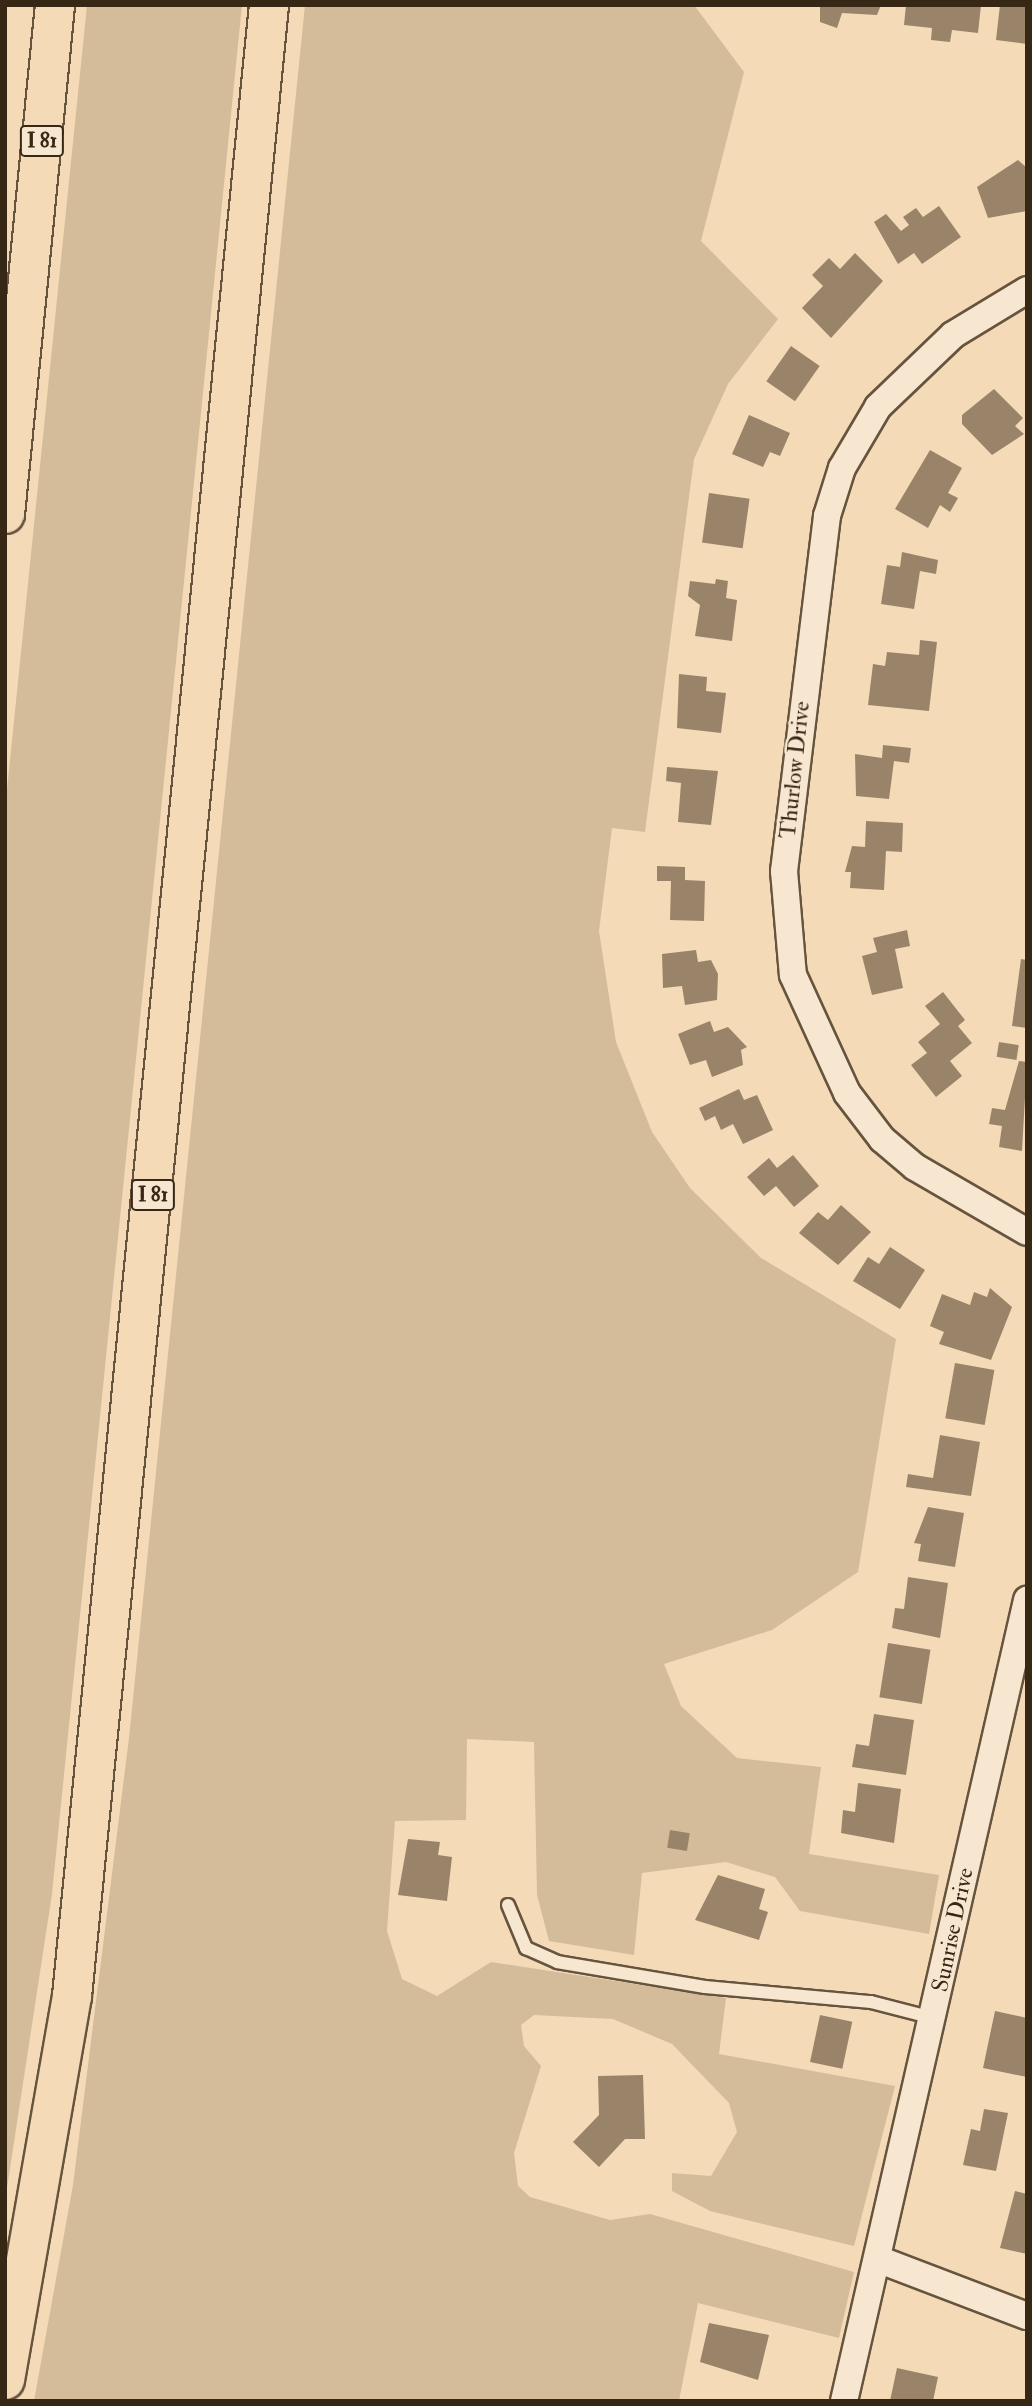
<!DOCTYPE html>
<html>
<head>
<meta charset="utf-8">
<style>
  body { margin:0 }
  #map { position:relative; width:1032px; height:2406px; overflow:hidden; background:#f4dab7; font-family:"IM FELL Double Pica",serif }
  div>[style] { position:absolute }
  .green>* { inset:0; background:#d4bc9b }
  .building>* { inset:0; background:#998469; transform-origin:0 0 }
  .roads { filter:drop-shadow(2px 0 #66543e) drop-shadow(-2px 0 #66543e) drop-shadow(0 2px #66543e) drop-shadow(0 -2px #66543e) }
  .lane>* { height:12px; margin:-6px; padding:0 6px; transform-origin:6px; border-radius:6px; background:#f8e7d0 }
  .street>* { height:26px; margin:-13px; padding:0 13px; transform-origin:13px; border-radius:13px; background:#f8e7d0 }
  .highway>* { height:38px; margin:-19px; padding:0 19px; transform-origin:19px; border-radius:19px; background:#f4dab7 }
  span { translate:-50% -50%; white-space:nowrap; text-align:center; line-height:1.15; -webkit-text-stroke:5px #f8e7d0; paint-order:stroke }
  .shield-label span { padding:2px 5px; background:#f8e7d0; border:2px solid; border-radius:5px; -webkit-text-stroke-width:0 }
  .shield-label { font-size:21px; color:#372715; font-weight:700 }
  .street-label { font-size:23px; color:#372715 }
  .frame { position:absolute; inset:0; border:7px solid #372715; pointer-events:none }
</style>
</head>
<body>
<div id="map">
  <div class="green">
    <i style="clip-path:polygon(87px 5px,242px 5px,52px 1894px,5px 2201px,5px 809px)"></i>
    <i style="clip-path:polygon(305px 5px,694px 5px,744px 72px,701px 241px,778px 319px,728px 384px,694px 459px,645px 832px,612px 828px,599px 931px,616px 1042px,652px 1132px,690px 1188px,761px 1258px,896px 1339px,858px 1572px,772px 1630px,664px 1664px,681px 1706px,737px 1758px,821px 1767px,809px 1854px,939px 1875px,929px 1934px,800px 1911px,775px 1877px,726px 1862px,642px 1873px,634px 1955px,549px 1941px,537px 1895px,534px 1742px,467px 1739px,466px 1820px,395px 1821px,387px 1931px,402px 1979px,437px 1996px,491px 1962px,726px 1998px,719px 2054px,895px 2086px,854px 2246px,710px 2211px,672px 2191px,672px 2173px,711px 2176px,737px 2132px,729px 2103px,672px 2044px,613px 2019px,534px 2015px,521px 2025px,524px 2046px,541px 2066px,514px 2153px,518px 2186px,530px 2197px,610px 2220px,650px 2214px,854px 2272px,839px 2338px,698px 2303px,679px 2401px,34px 2401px,73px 2185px,129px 1738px)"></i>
  </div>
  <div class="building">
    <i style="clip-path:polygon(820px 5px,881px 5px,877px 15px,842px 13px,837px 28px,820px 22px)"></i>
    <i style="clip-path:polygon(906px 5px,981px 5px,978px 33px,952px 30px,950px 42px,931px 40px,932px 28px,904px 25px)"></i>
    <i style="clip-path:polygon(1000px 5px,1027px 5px,1027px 44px,996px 40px)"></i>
    <i style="clip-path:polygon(1018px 160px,1027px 168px,1027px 211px,988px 218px,977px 187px)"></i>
    <i style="clip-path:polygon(939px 206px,961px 237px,922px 264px,914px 253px,898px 264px,874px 222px,886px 214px,901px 231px,909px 225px,903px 217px,916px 208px,923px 217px)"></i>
    <i style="clip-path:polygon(855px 253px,883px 281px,831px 338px,802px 308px,823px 286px,812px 275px,829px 258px,840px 269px)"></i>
    <i style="left:791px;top:346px;width:35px;height:43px;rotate:35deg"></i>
    <i style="clip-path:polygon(994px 389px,1023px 418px,1015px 426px,1024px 434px,992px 455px,962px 424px,962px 415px)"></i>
    <i style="clip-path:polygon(749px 415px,790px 433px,780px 456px,770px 452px,763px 467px,732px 454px)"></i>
    <i style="clip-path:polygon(930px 450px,962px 468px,948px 493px,958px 498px,950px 512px,940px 505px,928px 528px,895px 509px)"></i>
    <i style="left:709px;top:493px;width:41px;height:50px;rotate:8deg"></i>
    <i style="clip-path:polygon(902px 552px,938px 560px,936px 574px,920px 571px,914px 609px,881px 604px,887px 565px,900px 567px)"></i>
    <i style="clip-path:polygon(716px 579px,728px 581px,726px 598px,737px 600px,732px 641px,695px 636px,700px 605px,688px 596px,690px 581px,715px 584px)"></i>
    <i style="clip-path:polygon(920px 640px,937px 642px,929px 711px,868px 705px,873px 664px,885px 666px,887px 652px,919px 655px)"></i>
    <i style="clip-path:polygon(679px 674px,707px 677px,706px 691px,726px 693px,721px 733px,677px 728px)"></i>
    <i style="clip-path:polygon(883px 745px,911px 748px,909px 763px,894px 761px,889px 799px,856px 796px,855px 754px,882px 758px)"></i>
    <i style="clip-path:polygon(667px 767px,718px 771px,711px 825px,678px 822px,681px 783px,666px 781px)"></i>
    <i style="clip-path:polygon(866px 821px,903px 823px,902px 852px,886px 851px,884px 890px,850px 888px,851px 872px,845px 872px,852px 846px,865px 847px)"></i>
    <i style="clip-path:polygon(657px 866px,685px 867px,685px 880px,705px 881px,704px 921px,670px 920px,671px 881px,657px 881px)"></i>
    <i style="clip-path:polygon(907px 930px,910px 946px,895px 949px,903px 988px,872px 995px,862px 956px,877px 952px,873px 938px)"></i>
    <i style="clip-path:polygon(696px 950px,698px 962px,711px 960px,718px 974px,717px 1000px,685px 1005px,682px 986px,663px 988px,662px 954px)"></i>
    <i style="clip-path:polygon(1021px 959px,1027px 960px,1027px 1028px,1012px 1026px)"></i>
    <i style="clip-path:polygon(943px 992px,965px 1020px,958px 1026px,972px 1043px,950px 1061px,962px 1076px,936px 1097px,911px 1065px,927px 1053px,918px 1042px,940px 1024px,925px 1006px)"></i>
    <i style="clip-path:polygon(710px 1021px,714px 1032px,728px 1027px,747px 1047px,741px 1050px,743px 1065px,712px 1077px,706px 1060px,690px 1065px,678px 1034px)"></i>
    <i style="left:999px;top:1042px;width:20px;height:15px;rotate:9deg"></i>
    <i style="clip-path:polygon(1019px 1061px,1027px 1062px,1022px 1151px,999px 1147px,1002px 1126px,989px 1124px,992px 1108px,1005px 1110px)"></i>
    <i style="clip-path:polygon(739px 1089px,744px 1100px,757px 1095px,773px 1130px,743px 1144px,733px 1124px,721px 1130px,715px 1116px,705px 1121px,699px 1108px)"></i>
    <i style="clip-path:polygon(793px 1155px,819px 1186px,794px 1207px,776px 1186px,764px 1196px,747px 1177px,769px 1158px,777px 1168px)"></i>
    <i style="clip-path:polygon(841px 1205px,871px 1232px,838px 1265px,799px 1233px,818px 1212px,828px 1220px)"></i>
    <i style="clip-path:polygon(890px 1247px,925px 1270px,900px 1309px,853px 1281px,868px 1257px,879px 1264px)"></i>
    <i style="clip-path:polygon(990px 1288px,1012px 1307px,991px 1360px,939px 1344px,944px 1332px,930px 1326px,942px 1294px,970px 1305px,974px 1292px,987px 1297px)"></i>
    <i style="left:955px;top:1363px;width:40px;height:56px;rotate:10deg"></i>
    <i style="clip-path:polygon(940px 1435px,980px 1442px,971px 1496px,906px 1487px,908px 1474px,933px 1478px)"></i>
    <i style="clip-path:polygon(928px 1507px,964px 1513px,955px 1567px,918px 1561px,921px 1544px,914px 1543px)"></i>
    <i style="clip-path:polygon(908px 1577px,948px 1583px,940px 1638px,892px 1628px,895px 1608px,904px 1609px)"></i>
    <i style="left:888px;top:1643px;width:43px;height:55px;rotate:9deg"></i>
    <i style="clip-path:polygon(874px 1714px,914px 1720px,906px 1775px,852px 1767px,856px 1744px,869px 1746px)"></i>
    <i style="clip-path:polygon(858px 1783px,901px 1789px,894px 1843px,841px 1833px,843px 1810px,855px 1812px)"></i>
    <i style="left:670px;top:1830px;width:20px;height:18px;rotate:9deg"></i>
    <i style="clip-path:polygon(408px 1839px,440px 1842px,438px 1855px,452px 1857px,447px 1901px,398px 1895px)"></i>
    <i style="clip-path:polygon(718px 1875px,765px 1889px,759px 1909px,768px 1912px,759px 1940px,695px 1920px)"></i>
    <i style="clip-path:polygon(995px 2011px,1027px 2018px,1027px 2077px,983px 2068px)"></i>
    <i style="left:820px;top:2015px;width:33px;height:48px;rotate:12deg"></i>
    <i style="clip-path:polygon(643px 2075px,645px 2139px,625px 2139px,599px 2167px,573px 2142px,599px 2115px,598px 2076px)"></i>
    <i style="clip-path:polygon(984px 2109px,1008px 2113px,996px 2171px,963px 2165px,971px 2129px,980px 2131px)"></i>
    <i style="clip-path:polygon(1015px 2191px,1027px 2194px,1027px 2254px,1000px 2248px)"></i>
    <i style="clip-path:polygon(709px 2323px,769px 2335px,758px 2380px,700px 2362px)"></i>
    <i style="clip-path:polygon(897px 2368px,938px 2377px,933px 2401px,890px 2401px)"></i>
  </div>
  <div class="roads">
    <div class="lane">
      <i style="left:508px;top:1905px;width:47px;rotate:67.3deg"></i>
      <i style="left:526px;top:1948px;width:34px;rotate:24deg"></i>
      <i style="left:557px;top:1962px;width:150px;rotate:9.6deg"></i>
      <i style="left:705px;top:1987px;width:167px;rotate:5.2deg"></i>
      <i style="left:871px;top:2002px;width:64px;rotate:14.5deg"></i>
    </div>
    <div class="street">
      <i style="left:1027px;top:290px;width:87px;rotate:148.7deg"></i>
      <i style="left:953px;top:335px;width:104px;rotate:136.2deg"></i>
      <i style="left:878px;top:407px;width:71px;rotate:120.5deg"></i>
      <i style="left:842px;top:468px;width:50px;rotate:107.4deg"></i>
      <i style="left:827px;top:516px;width:358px;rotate:96.9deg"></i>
      <i style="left:784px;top:871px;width:104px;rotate:85.1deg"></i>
      <i style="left:793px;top:975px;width:130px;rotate:65.4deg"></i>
      <i style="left:847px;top:1093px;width:58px;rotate:52.7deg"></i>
      <i style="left:882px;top:1139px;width:43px;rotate:40.3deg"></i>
      <i style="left:915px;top:1167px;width:129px;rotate:30.1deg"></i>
      <i style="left:880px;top:2260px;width:157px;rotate:20.9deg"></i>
      <i style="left:844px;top:2401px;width:822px;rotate:-77.13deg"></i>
    </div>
    <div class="highway">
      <i style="left:5px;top:514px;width:511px;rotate:-84.39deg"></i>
      <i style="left:5px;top:2380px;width:390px;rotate:-80.1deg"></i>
      <i style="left:72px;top:1996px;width:2001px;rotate:-84.35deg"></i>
    </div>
  </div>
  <div class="shield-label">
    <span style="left:42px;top:141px">I 81</span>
    <span style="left:153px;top:1195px">I 81</span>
  </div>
  <div class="street-label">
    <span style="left:795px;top:770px;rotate:-84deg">Thurlow Drive</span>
    <span style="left:953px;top:1930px;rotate:-78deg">Sunrise Drive</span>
  </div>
  <div class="frame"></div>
</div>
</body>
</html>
